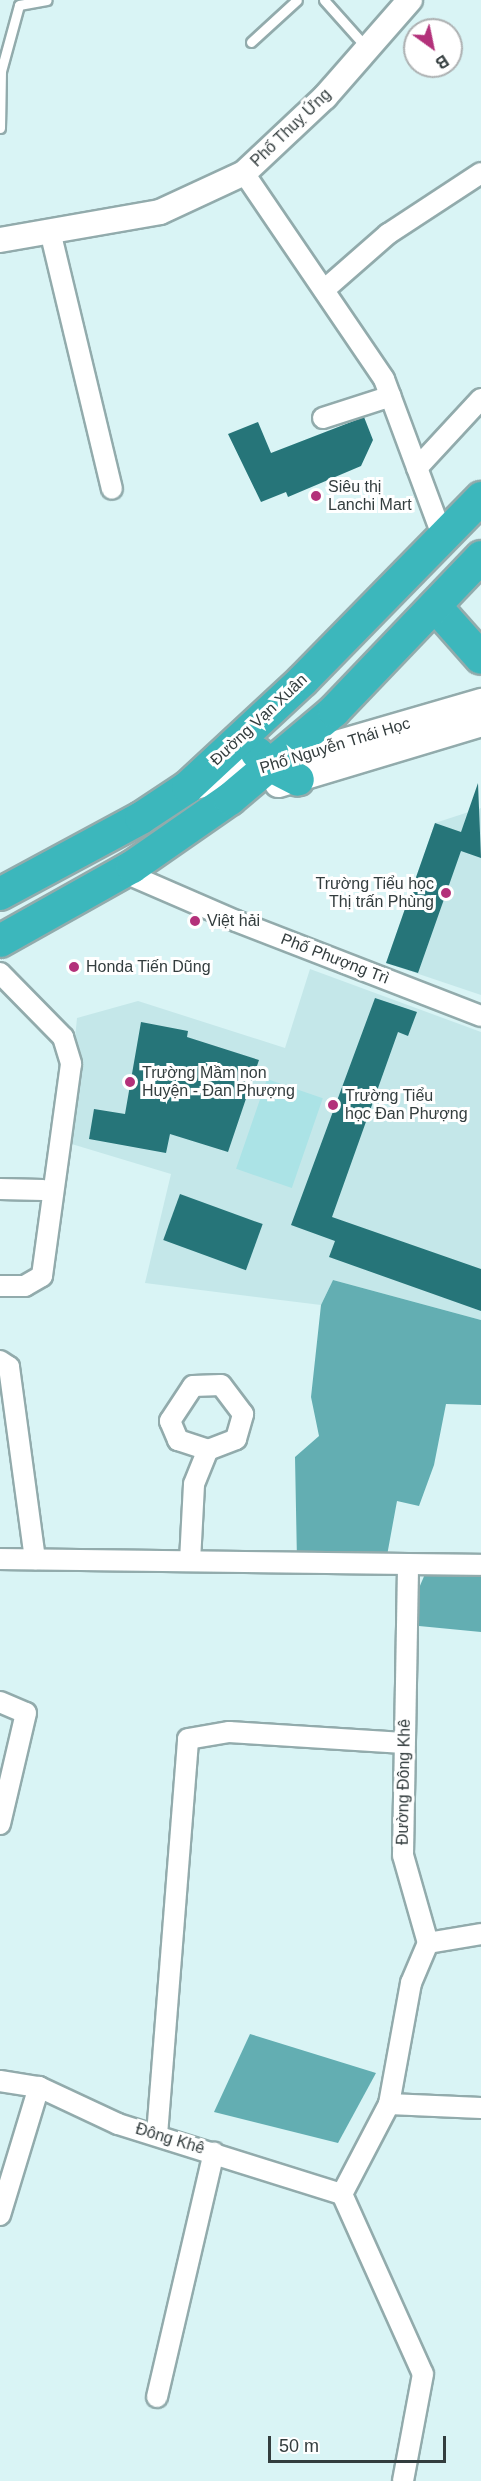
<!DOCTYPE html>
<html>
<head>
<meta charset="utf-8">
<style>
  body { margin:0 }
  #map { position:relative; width:481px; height:2481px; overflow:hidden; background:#d9f4f5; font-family:Helvetica,sans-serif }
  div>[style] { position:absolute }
  .built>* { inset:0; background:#c4e7e9 }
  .green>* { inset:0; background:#abe3e6; transform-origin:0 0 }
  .water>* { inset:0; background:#63aeb2 }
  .building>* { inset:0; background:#267579; transform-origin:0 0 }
  .roads { filter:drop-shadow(2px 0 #92abac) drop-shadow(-2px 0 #92abac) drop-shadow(0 2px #92abac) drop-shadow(0 -2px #92abac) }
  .service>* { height:9px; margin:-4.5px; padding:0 4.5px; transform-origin:4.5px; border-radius:4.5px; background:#fff }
  .minor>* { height:20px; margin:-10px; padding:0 10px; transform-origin:10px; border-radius:10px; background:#fff }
  .tertiary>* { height:24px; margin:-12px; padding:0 12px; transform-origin:12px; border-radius:12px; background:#fff }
  .secondary>* { height:27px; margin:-13.5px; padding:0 13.5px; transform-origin:13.5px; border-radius:13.5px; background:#fff }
  .trunk>* { height:32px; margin:-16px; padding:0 16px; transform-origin:16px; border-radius:16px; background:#3cb7bc }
  .dots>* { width:16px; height:16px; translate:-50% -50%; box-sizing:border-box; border:3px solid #fff; border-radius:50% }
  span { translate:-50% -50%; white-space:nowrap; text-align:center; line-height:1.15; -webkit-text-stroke:6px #fff; paint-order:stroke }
  .street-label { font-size:16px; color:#333d3e }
  .poi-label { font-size:16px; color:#333d3e }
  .left { translate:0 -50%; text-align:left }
  .right { translate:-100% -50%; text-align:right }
  .north { position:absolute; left:403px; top:18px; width:60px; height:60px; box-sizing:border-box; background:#fff; border:2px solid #adb1b2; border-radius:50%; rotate:147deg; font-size:16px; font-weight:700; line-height:24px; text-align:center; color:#333d3e }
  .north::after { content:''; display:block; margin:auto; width:21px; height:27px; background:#b3317a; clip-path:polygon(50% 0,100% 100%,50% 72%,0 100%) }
  .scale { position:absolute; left:268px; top:2436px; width:178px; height:27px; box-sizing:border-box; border:3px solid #333d3e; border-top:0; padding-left:8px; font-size:18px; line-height:21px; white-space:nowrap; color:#333d3e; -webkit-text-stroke:4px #fff; paint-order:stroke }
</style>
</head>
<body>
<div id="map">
  <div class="built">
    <i style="clip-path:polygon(481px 808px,481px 995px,386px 963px,435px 823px)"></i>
    <i style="clip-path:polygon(310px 969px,481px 1032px,481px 1320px,333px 1280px,321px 1305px,145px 1283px,171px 1174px,65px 1142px,77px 1018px,138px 1001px,285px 1048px)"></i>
  </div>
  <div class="green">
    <i style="left:267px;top:1079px;width:59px;height:95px;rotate:19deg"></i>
  </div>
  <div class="water">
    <i style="clip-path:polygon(333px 1280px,481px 1320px,481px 1405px,446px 1404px,434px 1465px,419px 1506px,397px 1501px,386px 1561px,297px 1561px,295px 1457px,319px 1436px,311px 1397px,321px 1305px)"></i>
    <i style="clip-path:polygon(425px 1574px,481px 1575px,481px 1632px,419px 1626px,419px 1588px)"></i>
    <i style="clip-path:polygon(250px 2034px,376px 2073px,338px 2143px,214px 2112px)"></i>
  </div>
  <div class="building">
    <i style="clip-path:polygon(364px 417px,373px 440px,361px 466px,288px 497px,286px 492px,261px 502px,228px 434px,258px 422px,271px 453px)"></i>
    <i style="clip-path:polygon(478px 783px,481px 858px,461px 851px,418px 973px,386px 963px,435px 823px,461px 832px)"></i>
    <i style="clip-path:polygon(375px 998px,417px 1012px,408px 1036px,398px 1032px,332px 1217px,481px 1269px,481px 1311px,329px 1257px,335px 1241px,291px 1225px)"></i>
    <i style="clip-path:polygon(141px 1022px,188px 1031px,187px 1037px,259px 1060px,228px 1152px,170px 1134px,166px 1153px,89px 1139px,94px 1109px,125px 1114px)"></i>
    <i style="left:180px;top:1194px;width:88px;height:49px;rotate:20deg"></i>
  </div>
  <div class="roads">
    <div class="service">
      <i style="left:324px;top:0;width:63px;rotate:48.2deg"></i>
      <i style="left:251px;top:42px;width:62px;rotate:-42.4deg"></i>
      <i style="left:0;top:128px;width:57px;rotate:-89deg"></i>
      <i style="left:1px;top:71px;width:68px;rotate:-74.7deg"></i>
      <i style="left:19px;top:5px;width:28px;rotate:-10deg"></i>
    </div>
    <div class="minor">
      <i style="left:244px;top:173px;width:249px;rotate:55.8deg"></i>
      <i style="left:384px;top:379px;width:170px;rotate:69.6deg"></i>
      <i style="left:50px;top:231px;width:265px;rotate:76.5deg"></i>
      <i style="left:324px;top:290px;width:85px;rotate:-41.2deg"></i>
      <i style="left:388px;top:234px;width:111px;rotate:-33.3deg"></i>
      <i style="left:323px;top:418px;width:71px;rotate:-17.9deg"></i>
      <i style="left:417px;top:468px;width:94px;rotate:-47.2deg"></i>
      <i style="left:123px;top:872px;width:123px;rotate:23.4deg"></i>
      <i style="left:236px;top:921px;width:263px;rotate:21.2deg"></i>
      <i style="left:0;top:973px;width:90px;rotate:45.5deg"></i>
      <i style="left:63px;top:1037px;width:28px;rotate:73deg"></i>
      <i style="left:71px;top:1064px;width:214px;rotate:97.8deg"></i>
      <i style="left:42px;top:1276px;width:20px;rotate:150deg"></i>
      <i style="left:25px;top:1286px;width:25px;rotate:180deg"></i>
      <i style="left:0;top:1189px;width:43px;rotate:1.3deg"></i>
      <i style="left:0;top:1361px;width:11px;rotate:34deg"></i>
      <i style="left:9px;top:1367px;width:194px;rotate:82.3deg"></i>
      <i style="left:0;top:1559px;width:481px;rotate:0.7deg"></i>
      <i style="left:190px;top:1561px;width:77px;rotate:-87deg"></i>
      <i style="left:194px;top:1484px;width:37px;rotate:-68deg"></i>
      <i style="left:208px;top:1450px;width:30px;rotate:-21deg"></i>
      <i style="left:236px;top:1439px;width:26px;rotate:-74deg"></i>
      <i style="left:243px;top:1414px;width:36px;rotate:-127deg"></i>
      <i style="left:221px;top:1385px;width:28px;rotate:178deg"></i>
      <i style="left:193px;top:1386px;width:42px;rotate:123.3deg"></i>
      <i style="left:170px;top:1421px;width:21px;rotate:67deg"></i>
      <i style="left:178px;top:1440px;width:32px;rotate:18deg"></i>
      <i style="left:0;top:1702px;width:28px;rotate:23deg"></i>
      <i style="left:26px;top:1713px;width:114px;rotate:103.2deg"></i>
      <i style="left:428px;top:1943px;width:54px;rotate:-9.6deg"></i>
      <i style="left:0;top:2081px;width:39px;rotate:9deg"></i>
      <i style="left:39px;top:2087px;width:87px;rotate:25.1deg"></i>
      <i style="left:118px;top:2124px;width:235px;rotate:17.4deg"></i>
      <i style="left:389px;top:2104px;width:92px;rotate:2.5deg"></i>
      <i style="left:157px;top:2135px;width:397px;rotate:-85.5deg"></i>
      <i style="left:188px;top:1739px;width:42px;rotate:-9.7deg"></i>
      <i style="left:229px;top:1732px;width:175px;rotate:3.6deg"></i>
      <i style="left:342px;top:2194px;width:102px;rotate:-62.4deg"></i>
      <i style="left:389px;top:2104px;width:123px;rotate:-79.7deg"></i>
      <i style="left:411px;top:1983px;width:43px;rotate:-67deg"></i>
      <i style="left:428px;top:1943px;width:91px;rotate:-105.9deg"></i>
      <i style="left:403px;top:1855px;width:289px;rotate:-89deg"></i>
      <i style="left:342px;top:2194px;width:197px;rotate:65.8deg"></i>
      <i style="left:423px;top:2374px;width:109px;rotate:100.6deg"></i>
      <i style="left:0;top:2215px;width:134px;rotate:-73.1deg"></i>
      <i style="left:157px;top:2397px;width:251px;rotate:-76.9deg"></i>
    </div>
    <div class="tertiary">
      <i style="left:0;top:240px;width:162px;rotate:-9.9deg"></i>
      <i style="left:160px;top:212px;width:93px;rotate:-24.9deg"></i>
      <i style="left:244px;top:173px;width:111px;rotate:-43.2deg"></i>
      <i style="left:325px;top:97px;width:129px;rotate:-48.8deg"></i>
    </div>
    <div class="secondary">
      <i style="left:278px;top:783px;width:212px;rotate:-16.7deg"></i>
      <i style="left:188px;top:787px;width:305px;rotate:-16.2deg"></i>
    </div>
    <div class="trunk">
      <i style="left:435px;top:606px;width:69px;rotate:48.5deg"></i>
      <i style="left:257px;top:753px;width:19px;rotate:43deg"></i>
      <i style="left:271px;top:766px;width:30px;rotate:27deg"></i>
      <i style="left:0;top:894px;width:160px;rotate:-28.3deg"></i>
      <i style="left:141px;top:818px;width:56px;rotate:-33.4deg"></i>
      <i style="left:188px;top:787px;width:157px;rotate:-42.9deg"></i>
      <i style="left:303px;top:680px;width:255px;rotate:-45.6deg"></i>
      <i style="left:0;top:941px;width:151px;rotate:-29.3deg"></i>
      <i style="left:132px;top:867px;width:119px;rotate:-34.8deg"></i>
      <i style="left:230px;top:799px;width:136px;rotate:-40.2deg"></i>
      <i style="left:334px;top:711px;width:213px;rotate:-46.3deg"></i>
    </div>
  </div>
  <div class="dots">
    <i style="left:316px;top:496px;background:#b3317a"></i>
    <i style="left:446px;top:893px;background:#b3317a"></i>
    <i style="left:195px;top:921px;background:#b3317a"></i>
    <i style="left:74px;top:967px;background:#b3317a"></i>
    <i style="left:130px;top:1082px;background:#b3317a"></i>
    <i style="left:333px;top:1105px;background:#b3317a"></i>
  </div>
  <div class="street-label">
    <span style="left:291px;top:128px;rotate:-44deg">Phố Thuỵ Ứng</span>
    <span style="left:259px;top:720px;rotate:-43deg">Đường Vạn Xuân</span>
    <span style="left:335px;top:746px;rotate:-17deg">Phố Nguyễn Thái Học</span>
    <span style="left:335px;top:959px;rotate:21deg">Phố Phượng Trì</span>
    <span style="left:404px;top:1782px;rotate:-89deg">Đường Đông Khê</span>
    <span style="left:170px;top:2139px;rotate:17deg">Đông Khê</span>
  </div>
  <div class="poi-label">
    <span class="left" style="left:328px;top:496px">Siêu thị<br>Lanchi Mart</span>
    <span class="right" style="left:434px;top:893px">Trường Tiểu học<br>Thị trấn Phùng</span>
    <span class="left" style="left:207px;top:921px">Việt hải</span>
    <span class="left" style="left:86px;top:967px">Honda Tiến Dũng</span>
    <span class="left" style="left:142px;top:1082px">Trường Mầm non<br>Huyện - Đan Phượng</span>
    <span class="left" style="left:345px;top:1105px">Trường Tiểu<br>học Đan Phượng</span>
  </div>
  <div class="north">B</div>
  <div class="scale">50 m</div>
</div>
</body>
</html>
